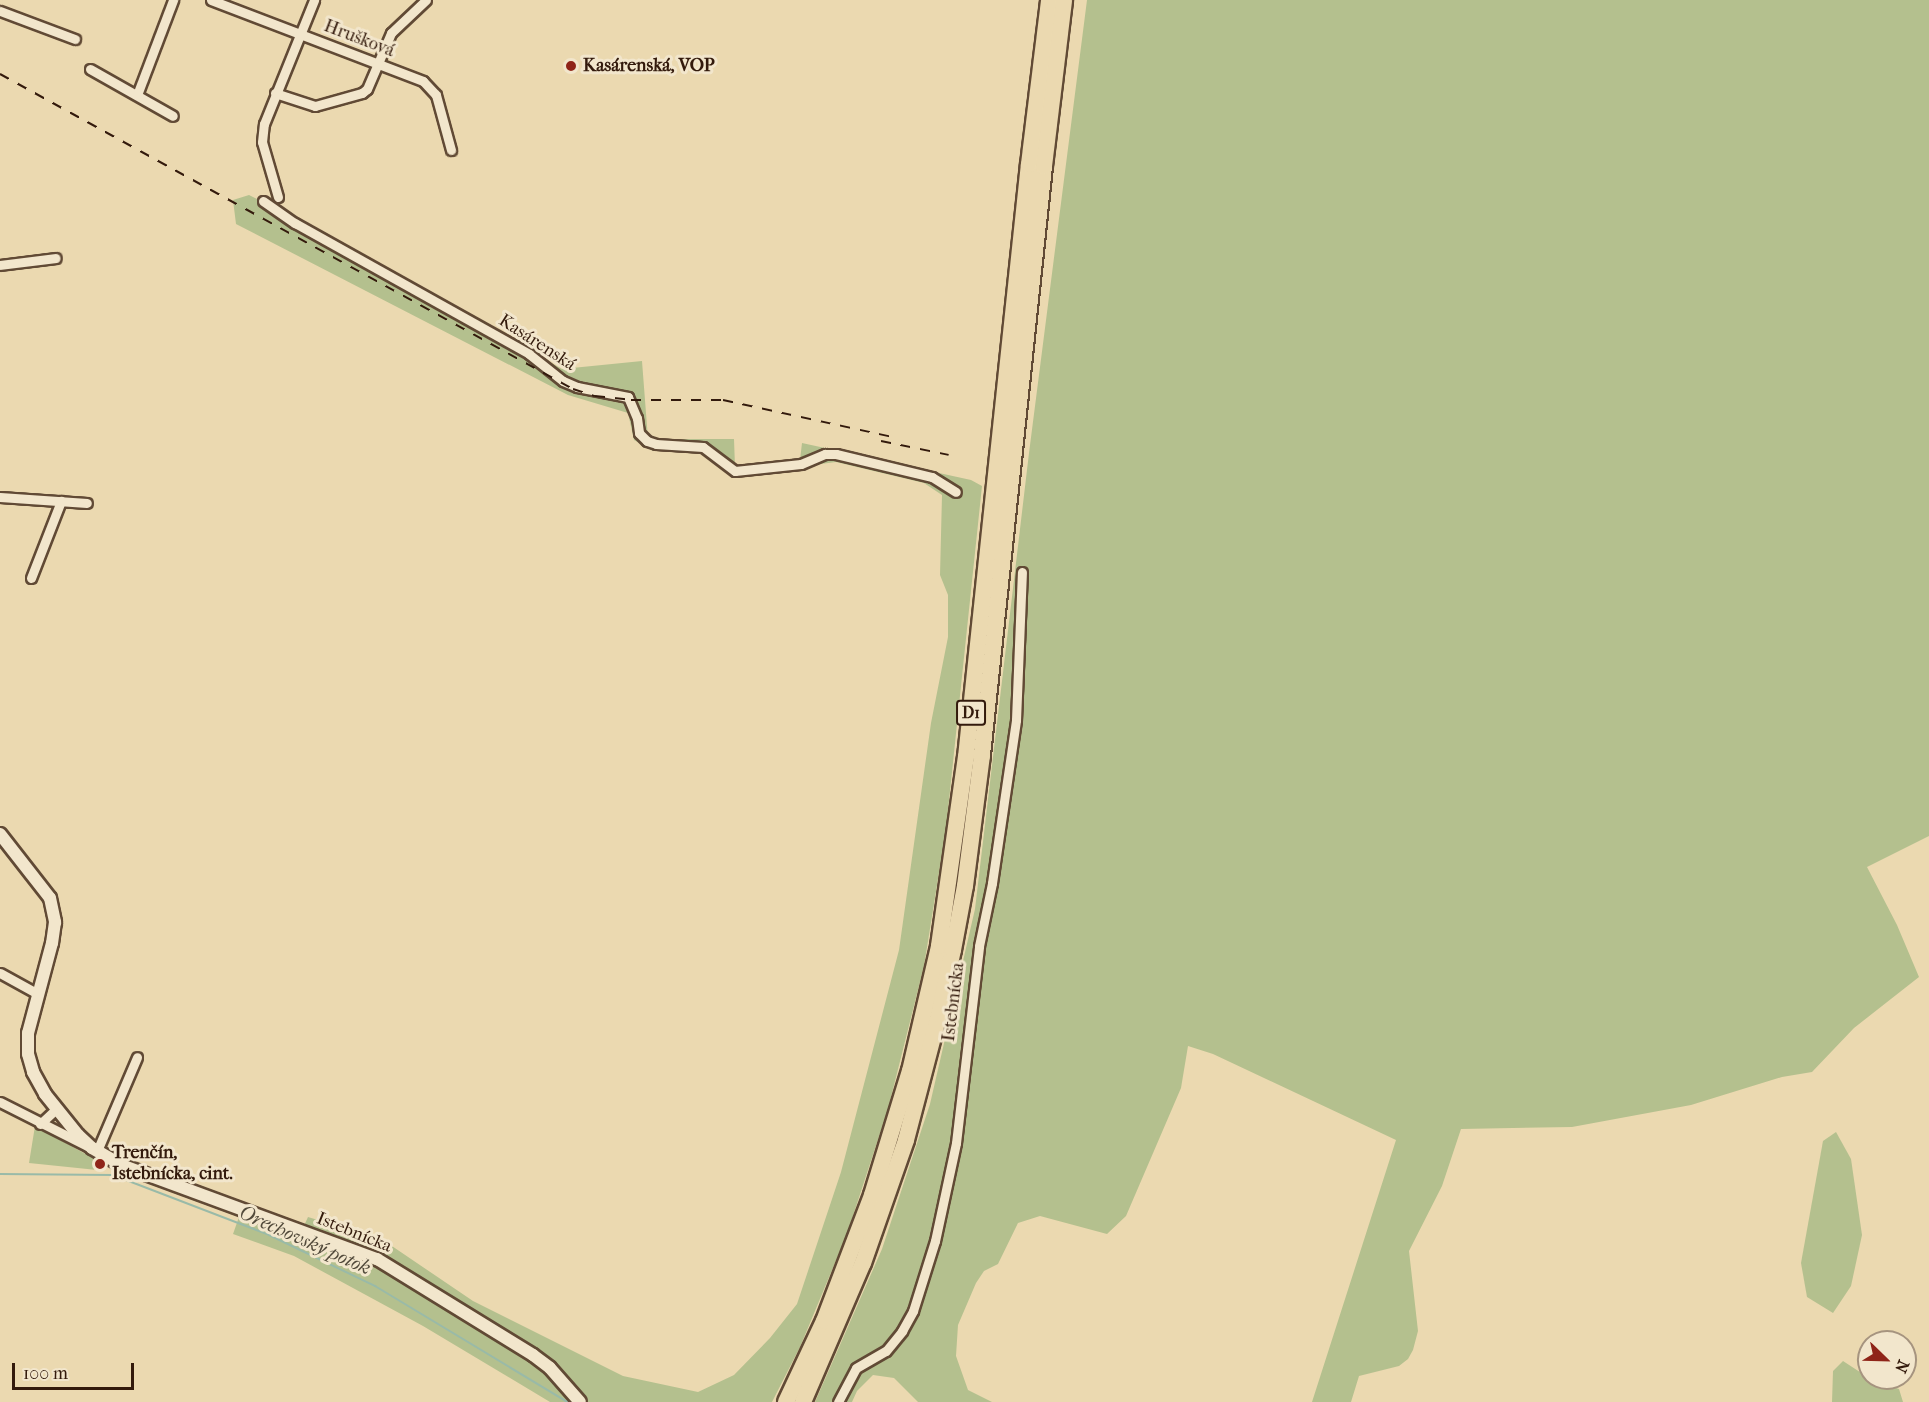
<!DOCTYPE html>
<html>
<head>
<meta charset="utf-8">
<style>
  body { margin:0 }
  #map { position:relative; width:1929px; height:1402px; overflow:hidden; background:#ebd9b0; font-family:"IM FELL French Canon",serif }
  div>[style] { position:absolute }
  .green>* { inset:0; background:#b4c08e }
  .stream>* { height:2px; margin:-1px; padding:0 1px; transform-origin:1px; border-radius:1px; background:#99baa8 }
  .roads { filter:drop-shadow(2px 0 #614a35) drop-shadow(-2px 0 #614a35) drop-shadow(0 2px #614a35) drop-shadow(0 -2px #614a35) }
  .street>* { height:9px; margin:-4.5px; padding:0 4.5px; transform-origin:4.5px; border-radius:4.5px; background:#f2e6cc }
  .secondary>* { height:12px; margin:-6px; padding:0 6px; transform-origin:6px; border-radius:6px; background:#f2e6cc }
  .highway>* { height:16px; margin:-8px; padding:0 8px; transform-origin:8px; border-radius:8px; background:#ebd9b0 }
  .rail>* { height:2px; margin-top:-1px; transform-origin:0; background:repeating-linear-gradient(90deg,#331a0c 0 10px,transparent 0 20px) }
  .dots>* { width:16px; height:16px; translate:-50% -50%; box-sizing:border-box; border:3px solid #f2e6cc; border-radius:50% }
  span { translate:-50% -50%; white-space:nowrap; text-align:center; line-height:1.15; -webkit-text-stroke:6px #f2e6cc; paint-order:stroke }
  .shield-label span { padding:2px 4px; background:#f2e6cc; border:2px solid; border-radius:4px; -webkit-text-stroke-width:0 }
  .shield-label { font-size:16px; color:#331a0c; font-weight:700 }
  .street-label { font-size:18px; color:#331a0c }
  .poi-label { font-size:18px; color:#331a0c; font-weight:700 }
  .left { translate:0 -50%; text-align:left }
  .water-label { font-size:20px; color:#524a3b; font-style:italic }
  .north { position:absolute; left:1857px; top:1330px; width:60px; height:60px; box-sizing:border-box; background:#f2e6cc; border:2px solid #a6947f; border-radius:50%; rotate:113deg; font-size:16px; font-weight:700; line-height:24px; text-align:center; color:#331a0c }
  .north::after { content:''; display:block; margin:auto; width:21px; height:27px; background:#8f2418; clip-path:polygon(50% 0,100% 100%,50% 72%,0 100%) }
  .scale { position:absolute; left:12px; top:1363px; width:122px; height:27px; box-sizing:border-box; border:3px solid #331a0c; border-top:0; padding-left:8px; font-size:18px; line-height:21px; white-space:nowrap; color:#331a0c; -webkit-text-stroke:4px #f2e6cc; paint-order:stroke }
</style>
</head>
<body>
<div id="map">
  <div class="green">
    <i style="clip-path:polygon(1087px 0,1929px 0,1929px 836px,1867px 867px,1897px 925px,1919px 977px,1854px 1028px,1812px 1072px,1782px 1077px,1691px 1105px,1572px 1127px,1461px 1129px,1442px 1186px,1409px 1251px,1418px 1331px,1413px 1350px,1408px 1359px,1399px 1366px,1359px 1376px,1351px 1402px,1312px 1402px,1396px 1140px,1213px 1054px,1188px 1046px,1181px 1088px,1126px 1216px,1107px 1234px,1040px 1216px,1018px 1223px,998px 1264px,984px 1271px,976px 1283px,958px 1325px,956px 1356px,968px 1390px,992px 1402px,918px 1402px,894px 1378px,873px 1375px,857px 1391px,852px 1402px,815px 1402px,882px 1249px,930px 1104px,975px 909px,1029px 453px)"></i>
    <i style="clip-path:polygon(249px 195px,306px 224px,562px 369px,642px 361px,648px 439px,734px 439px,735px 467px,800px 460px,802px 443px,971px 480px,982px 486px,946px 829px,924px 966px,888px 1109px,847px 1234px,800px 1347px,772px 1402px,550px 1402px,423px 1326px,294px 1256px,233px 1234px,239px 1217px,298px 1239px,308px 1217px,383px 1240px,473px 1301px,623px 1376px,698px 1392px,734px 1375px,770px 1338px,797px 1304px,841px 1172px,899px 950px,931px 723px,948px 637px,948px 595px,940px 575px,942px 495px,924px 483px,836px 462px,736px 475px,697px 451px,653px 451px,634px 440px,628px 413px,568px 395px,236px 224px,233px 200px)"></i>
    <i style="clip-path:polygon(35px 1126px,100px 1162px,97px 1170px,29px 1163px)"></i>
    <i style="clip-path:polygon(1836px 1132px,1851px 1159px,1862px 1235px,1851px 1286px,1833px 1313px,1807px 1297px,1801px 1263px,1823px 1141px)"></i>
    <i style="clip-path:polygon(1843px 1361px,1869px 1378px,1899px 1389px,1903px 1402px,1832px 1402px,1833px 1371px)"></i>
  </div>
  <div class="stream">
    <i style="left:0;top:1174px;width:113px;rotate:0.5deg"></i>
    <i style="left:113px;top:1175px;width:167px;rotate:21deg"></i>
    <i style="left:269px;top:1235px;width:118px;rotate:25.7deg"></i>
    <i style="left:375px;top:1286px;width:223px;rotate:31.1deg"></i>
    <i style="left:566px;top:1401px;width:8px;rotate:7deg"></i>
  </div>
  <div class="roads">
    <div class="street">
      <i style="left:211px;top:0;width:227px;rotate:20.9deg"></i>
      <i style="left:423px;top:81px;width:19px;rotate:47deg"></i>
      <i style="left:436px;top:95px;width:57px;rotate:74.7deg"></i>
      <i style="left:0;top:11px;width:80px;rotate:20.5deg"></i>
      <i style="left:90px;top:69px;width:95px;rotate:29.5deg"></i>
      <i style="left:275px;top:93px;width:42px;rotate:18deg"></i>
      <i style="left:315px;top:106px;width:49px;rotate:-15.5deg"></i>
      <i style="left:362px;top:93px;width:6px;rotate:-39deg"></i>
      <i style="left:367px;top:89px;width:61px;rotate:-66.8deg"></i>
      <i style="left:391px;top:33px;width:48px;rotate:-43.3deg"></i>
      <i style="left:137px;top:95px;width:102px;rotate:-69.2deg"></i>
      <i style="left:278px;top:197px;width:57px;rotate:-106.2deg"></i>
      <i style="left:262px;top:142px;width:18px;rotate:-84deg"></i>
      <i style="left:264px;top:124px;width:134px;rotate:-68deg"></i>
      <i style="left:263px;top:201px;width:39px;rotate:35deg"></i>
      <i style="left:295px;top:223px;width:268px;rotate:29.2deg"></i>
      <i style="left:529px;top:354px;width:43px;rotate:38.5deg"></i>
      <i style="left:563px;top:381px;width:15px;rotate:23deg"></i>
      <i style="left:577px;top:387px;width:52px;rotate:11.1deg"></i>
      <i style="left:628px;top:397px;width:23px;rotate:67deg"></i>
      <i style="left:637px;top:418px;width:15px;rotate:82deg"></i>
      <i style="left:639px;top:433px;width:11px;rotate:45deg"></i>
      <i style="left:647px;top:441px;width:9px;rotate:18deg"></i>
      <i style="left:656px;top:444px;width:47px;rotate:3.7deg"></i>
      <i style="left:703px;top:447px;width:40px;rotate:37deg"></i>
      <i style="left:735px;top:471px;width:66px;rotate:-6.1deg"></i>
      <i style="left:801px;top:464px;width:26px;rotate:-23deg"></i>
      <i style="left:825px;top:454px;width:11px"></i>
      <i style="left:836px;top:454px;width:99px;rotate:13.5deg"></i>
      <i style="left:932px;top:477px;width:28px;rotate:32deg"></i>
      <i style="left:0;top:265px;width:56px;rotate:-7.1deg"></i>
      <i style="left:0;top:497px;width:87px;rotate:3.9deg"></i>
      <i style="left:31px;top:578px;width:83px;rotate:-68.7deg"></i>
      <i style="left:0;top:973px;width:43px;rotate:28.9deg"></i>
      <i style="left:0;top:1102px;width:100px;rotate:26.8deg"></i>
      <i style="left:40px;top:1124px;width:22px;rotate:-43deg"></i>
      <i style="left:97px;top:1151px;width:102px;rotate:-66.9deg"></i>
      <i style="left:838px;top:1402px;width:38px;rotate:-62deg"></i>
      <i style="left:856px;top:1368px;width:34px;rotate:-30deg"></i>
      <i style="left:886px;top:1351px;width:26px;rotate:-51deg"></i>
      <i style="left:902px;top:1331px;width:23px;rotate:-61deg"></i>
      <i style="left:913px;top:1311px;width:73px;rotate:-72.6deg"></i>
      <i style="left:935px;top:1241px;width:100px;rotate:-77.9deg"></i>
      <i style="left:956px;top:1143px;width:198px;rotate:-83.3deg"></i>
      <i style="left:979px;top:946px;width:64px;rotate:-78.3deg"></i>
      <i style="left:992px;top:883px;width:165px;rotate:-81.6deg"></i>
      <i style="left:1016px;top:720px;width:148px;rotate:-87.7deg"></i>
    </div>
    <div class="secondary">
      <i style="left:0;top:834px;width:81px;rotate:52deg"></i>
      <i style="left:50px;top:898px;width:25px;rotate:78deg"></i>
      <i style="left:55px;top:922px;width:21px;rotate:98deg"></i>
      <i style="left:52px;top:943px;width:93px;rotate:104.9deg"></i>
      <i style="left:28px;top:1033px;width:21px;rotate:90deg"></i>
      <i style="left:28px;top:1054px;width:19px;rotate:74deg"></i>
      <i style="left:33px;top:1072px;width:25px;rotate:61deg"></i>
      <i style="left:45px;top:1094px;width:53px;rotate:51.2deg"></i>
      <i style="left:78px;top:1135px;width:19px;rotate:43deg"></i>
      <i style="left:92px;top:1148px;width:34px;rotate:30deg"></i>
      <i style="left:121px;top:1165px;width:273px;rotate:20.2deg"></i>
      <i style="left:377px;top:1259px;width:183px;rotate:31.6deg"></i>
      <i style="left:533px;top:1355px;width:21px;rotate:37deg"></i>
      <i style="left:550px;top:1368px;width:45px;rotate:48.6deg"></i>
    </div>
    <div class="highway">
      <i style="left:786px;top:1402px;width:89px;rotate:-64.9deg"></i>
      <i style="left:824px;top:1321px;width:135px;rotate:-69.1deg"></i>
      <i style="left:872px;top:1195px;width:130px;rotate:-73deg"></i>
      <i style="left:910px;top:1071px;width:128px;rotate:-76.9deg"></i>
      <i style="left:939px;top:946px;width:191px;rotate:-81.9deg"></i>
      <i style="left:966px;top:757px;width:596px;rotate:-83.94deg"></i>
      <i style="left:1029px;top:164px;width:165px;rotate:-83deg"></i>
      <i style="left:803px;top:1402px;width:151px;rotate:-66.7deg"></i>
      <i style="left:863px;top:1263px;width:130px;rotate:-70.7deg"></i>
      <i style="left:906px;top:1140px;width:130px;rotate:-75.3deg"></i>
      <i style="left:939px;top:1014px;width:66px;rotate:-77.7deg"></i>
      <i style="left:953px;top:950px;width:65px;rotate:-79.4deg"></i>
      <i style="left:965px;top:886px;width:132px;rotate:-82.6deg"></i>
      <i style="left:982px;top:755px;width:592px;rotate:-83.99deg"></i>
      <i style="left:1044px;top:166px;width:167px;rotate:-83.1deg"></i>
    </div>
  </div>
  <div class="rail">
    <i style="left:0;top:74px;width:654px;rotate:28.8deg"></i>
    <i style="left:573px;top:389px;width:23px;rotate:18deg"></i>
    <i style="left:595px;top:396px;width:36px;rotate:6deg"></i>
    <i style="left:631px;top:400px;width:92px"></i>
    <i style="left:723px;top:400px;width:173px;rotate:12.3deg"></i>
    <i style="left:881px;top:441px;width:69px;rotate:11.6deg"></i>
  </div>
  <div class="dots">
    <i style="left:571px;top:66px;background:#8f2418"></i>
    <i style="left:100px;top:1164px;background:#8f2418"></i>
  </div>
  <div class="shield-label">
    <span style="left:971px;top:713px">D1</span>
  </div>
  <div class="street-label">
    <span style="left:359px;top:39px;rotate:21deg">Hrušková</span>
    <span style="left:537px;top:343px;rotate:33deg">Kasárenská</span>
    <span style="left:954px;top:1002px;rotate:-83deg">Istebnícka</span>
    <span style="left:354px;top:1233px;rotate:22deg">Istebnícka</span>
  </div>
  <div class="poi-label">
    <span class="left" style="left:583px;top:66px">Kasárenská, VOP</span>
    <span class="left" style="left:112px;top:1164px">Trenčín,<br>Istebnícka, cint.</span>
  </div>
  <div class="water-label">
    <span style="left:305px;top:1240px;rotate:24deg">Orechovský potok</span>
  </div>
  <div class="north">N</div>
  <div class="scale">100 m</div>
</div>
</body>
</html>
